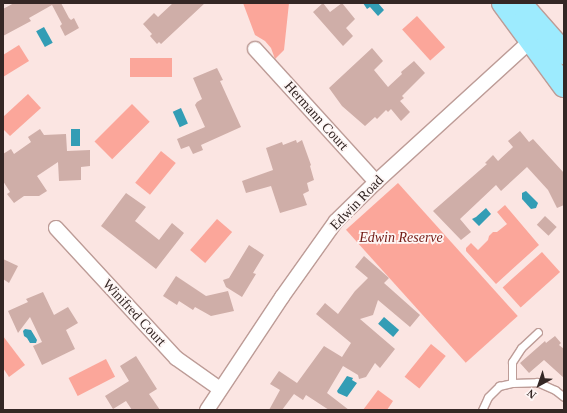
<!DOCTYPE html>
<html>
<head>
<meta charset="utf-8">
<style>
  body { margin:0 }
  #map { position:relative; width:567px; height:413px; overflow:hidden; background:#fbe5e2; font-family:Georgia,serif }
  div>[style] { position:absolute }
  .green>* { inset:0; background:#fba69a; transform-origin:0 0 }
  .water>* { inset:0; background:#339db5; transform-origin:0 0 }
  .building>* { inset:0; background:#cfaea8; transform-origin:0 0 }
  .roads { filter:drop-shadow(1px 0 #bd9c97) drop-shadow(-1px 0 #bd9c97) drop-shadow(0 1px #bd9c97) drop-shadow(0 -1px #bd9c97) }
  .service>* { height:7px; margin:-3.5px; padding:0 3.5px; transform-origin:3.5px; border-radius:3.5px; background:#fff }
  .minor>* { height:14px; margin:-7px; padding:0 7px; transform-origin:7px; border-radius:7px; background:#fff }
  .primary>* { height:22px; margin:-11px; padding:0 11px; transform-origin:11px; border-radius:11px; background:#9debfe }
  span { translate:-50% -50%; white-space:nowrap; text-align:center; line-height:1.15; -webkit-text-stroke:3.5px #fef6f5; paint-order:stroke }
  .street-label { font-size:14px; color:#342725 }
  .park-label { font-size:14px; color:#731a15; font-style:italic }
  .frame { position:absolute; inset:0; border:4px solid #342725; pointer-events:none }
  .north { position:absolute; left:519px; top:365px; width:40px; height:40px; -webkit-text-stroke:3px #fef6f5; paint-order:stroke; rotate:220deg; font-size:11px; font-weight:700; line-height:16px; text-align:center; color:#342725 }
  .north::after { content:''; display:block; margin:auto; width:14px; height:18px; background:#342725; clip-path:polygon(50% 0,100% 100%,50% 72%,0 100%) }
</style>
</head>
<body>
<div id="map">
  <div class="green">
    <i style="clip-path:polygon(243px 3px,289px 3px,284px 50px,275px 59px,271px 48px,265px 41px,255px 35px)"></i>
    <i style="left:417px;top:16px;width:42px;height:20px;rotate:48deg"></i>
    <i style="clip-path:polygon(19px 45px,29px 61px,3px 77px,3px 55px)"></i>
    <i style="left:172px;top:58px;width:19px;height:42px;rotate:90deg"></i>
    <i style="clip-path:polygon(28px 94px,41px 108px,10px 136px,3px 129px,3px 117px)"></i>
    <i style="left:132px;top:104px;width:25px;height:53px;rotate:45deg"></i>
    <i style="left:161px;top:151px;width:19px;height:41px;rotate:39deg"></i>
    <i style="left:398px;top:183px;width:179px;height:70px;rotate:48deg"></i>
    <i style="clip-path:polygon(505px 205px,539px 245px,496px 284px,466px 251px,466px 248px,471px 243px,478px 250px,488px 240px,489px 236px,493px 232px,497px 232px,507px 224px,497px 212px)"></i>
    <i style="left:217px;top:219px;width:20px;height:41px;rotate:41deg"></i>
    <i style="left:542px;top:252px;width:27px;height:53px;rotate:48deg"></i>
    <i style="clip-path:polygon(3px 336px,25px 365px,9px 377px,3px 368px)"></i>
    <i style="left:431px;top:344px;width:19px;height:42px;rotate:39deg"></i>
    <i style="left:106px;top:359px;width:20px;height:42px;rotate:63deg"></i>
    <i style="clip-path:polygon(378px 390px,393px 401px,387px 410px,363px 410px)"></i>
  </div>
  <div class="water">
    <i style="clip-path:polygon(363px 3px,378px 3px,384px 10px,378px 16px,370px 7px,367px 9px)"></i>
    <i style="left:44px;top:27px;width:18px;height:9px;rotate:61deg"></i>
    <i style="left:181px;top:108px;width:17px;height:9px;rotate:66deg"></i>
    <i style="left:71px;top:129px;width:9px;height:17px"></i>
    <i style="clip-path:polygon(526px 191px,538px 203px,536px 208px,531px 209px,522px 199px,522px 193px)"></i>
    <i style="clip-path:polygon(486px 208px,491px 214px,479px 226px,472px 219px,476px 217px)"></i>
    <i style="left:384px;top:317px;width:20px;height:9px;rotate:41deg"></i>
    <i style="clip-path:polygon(25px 329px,31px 330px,37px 340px,36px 343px,30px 343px,27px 338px,24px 336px,23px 331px)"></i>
    <i style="clip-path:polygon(347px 376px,353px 378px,352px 380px,357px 383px,347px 397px,338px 393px,337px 391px)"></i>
  </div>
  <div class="building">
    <i style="clip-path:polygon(14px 3px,61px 3px,69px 18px,71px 20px,74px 18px,79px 28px,65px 36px,60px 26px,62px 24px,52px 5px,29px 18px,31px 21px,3px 36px,3px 9px)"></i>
    <i style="clip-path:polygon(173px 3px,205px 3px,161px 44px,159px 42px,157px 44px,150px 36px,152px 34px,143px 24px,154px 13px,158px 17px)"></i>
    <i style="clip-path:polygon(323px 3px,330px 12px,342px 3px,355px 19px,346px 28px,353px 36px,343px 46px,313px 12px)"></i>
    <i style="clip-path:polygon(372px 48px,383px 61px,374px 70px,388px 87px,402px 74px,401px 72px,414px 61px,425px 73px,402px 96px,404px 98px,400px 101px,410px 112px,401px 121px,391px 109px,388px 112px,386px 110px,377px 119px,375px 117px,365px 126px,342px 106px,329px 88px)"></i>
    <i style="clip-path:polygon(217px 68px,223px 80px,220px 81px,241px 127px,201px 145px,203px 150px,193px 154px,189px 146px,181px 149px,177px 139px,205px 127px,195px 105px,197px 102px,202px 99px,193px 78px)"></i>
    <i style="clip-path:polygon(40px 129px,44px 135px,66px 134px,67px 151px,90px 150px,90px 166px,81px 167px,81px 180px,59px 181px,58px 162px,37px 176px,47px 191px,39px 196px,24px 196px,14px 203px,7px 194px,10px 192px,3px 181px,3px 154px,11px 149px,14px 154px,31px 142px,28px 137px)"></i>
    <i style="clip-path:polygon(520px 131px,529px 142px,533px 139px,564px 173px,564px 205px,557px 208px,548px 190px,527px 167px,501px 191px,496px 185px,460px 219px,471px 232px,461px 240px,433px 211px,487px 164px,485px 163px,493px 155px,498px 161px,513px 147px,508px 141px)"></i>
    <i style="clip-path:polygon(296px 140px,297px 143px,302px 140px,311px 165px,310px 166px,314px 180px,307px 183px,309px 191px,303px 194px,307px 205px,280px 213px,271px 186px,246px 193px,242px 181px,273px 170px,266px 148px,282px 142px,283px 145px)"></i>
    <i style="clip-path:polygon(126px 193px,146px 207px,135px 221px,159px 240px,172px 223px,184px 233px,156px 269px,101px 226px)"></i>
    <i style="left:545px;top:216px;width:16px;height:12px;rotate:43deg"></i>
    <i style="clip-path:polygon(249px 245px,264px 255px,253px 273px,256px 274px,242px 297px,226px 287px,223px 280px,229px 278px)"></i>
    <i style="clip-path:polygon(364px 256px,389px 278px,384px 283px,420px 315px,410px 327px,378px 300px,373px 315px,360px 319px,395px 349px,380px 368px,375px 363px,366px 377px,359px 379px,358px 375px,343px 366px,327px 393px,349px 410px,329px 410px,306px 395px,303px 400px,294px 394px,282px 410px,269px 410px,280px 390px,270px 384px,279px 371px,297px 383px,324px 346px,342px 357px,351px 343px,316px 314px,325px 303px,338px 314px,355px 291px,368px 278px,355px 267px)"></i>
    <i style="clip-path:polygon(3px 259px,18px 266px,9px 283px,3px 279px)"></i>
    <i style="clip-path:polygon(176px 276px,206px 296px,228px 291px,234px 311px,211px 316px,195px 307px,193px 310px,179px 301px,177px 305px,163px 296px)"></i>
    <i style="clip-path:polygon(43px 292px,54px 315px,68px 307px,78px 323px,66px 330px,75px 349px,42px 365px,33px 346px,42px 342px,30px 317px,18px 333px,8px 311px,28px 302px,26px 299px)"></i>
    <i style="clip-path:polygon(555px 336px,561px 343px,559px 345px,564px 349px,564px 378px,544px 360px,529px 373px,520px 363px,545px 341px,546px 343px)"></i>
    <i style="clip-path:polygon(136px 356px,157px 389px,149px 394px,160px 410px,132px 410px,126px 401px,113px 409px,105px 396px,129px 381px,120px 366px)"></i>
  </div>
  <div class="roads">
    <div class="service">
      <i style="left:512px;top:383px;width:21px;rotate:-90deg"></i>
      <i style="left:512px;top:362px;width:17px;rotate:-57deg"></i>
      <i style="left:521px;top:348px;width:23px;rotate:-43deg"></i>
      <i style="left:482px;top:410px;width:14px;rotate:-65deg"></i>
      <i style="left:488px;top:397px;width:16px;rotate:-45deg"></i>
      <i style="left:499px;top:386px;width:13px;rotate:-13deg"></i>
      <i style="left:512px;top:383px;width:25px;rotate:-2deg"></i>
      <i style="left:537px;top:382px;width:20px;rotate:24deg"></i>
      <i style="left:555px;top:390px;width:11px;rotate:38deg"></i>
    </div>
    <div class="minor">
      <i style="left:255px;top:49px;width:180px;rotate:47.7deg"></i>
      <i style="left:56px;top:228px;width:177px;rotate:47.3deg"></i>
      <i style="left:176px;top:358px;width:54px;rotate:35.2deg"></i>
      <i style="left:207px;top:410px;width:136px;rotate:-56.4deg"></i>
      <i style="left:282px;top:297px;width:93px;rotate:-54.6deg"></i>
      <i style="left:336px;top:221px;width:56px;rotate:-44.3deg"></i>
      <i style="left:376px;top:182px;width:217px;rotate:-42.4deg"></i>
    </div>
    <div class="primary">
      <i style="left:503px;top:3px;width:103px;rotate:53.7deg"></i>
      <i style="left:520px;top:3px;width:67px;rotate:48.7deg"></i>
    </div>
  </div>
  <div class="street-label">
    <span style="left:316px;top:116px;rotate:48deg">Hermann Court</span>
    <span style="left:357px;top:203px;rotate:-46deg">Edwin Road</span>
    <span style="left:134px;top:313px;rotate:47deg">Winifred Court</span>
  </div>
  <div class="park-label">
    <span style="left:401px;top:238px">Edwin Reserve</span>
  </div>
  <div class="frame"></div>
  <div class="north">N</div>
</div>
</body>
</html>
